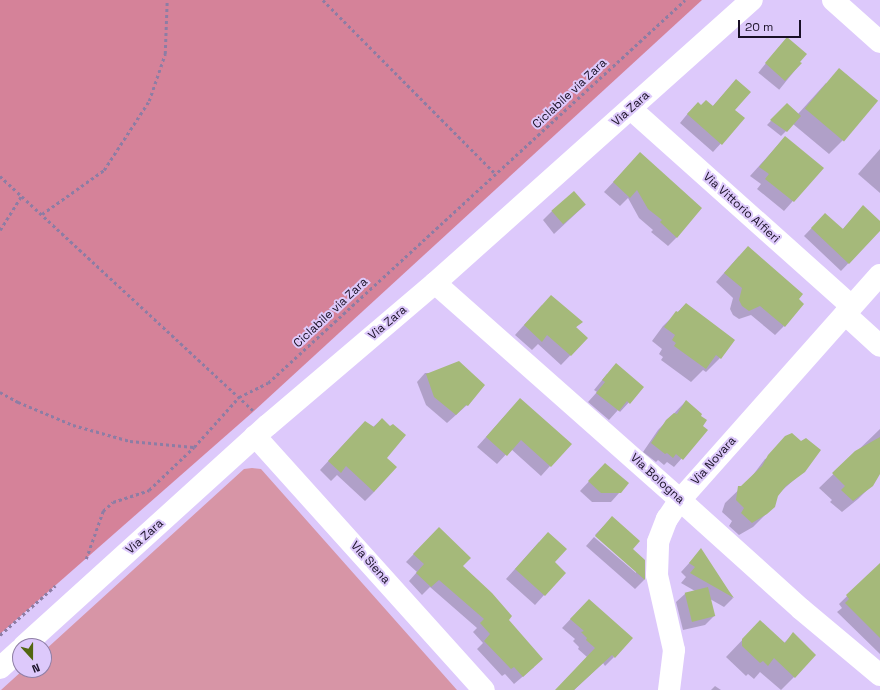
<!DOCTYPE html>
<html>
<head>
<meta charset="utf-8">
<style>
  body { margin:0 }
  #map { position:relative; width:880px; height:690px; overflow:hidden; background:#ddc9fb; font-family:"Space Grotesk",sans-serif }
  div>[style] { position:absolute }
  .green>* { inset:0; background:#d795a6 }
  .forest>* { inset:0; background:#d58299 }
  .shadow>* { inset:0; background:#0003; transform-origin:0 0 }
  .building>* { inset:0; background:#a5b97a; transform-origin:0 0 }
  .path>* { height:2.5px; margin-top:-1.25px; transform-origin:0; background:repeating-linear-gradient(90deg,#8d7da4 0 3px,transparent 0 6px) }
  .minor>* { height:22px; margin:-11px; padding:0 11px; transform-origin:11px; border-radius:11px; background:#fff }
  .tertiary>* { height:22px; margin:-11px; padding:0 11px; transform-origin:11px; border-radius:11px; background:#fff }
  span { translate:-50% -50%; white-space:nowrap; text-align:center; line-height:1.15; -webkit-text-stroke:4px #ddc9fb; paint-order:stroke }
  .street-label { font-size:12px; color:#191026 }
  .north { position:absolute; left:12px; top:638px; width:40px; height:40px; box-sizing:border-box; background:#ddc9fb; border:1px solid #8f7fa6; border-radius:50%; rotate:159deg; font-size:11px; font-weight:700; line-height:16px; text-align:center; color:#191026 }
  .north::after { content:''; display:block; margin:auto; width:14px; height:18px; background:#526611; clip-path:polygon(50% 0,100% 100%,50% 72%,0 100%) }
  .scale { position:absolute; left:738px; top:20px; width:63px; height:18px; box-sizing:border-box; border:2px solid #191026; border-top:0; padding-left:5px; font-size:12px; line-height:14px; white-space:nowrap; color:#191026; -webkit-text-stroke:3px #ddc9fb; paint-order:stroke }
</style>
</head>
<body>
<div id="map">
  <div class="green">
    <i style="clip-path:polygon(252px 468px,261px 469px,457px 690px,1px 690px,23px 670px,44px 670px,44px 651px,244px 469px)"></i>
  </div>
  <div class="forest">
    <i style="clip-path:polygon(0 0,702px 0,254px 411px,0 634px)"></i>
  </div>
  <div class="shadow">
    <i style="left:779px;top:47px;width:27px;height:33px;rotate:39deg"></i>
    <i style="clip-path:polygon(736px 80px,734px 110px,744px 118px,713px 152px,680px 123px,689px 112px,701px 106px,712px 107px)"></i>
    <i style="clip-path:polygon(826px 83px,843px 140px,829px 154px,793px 124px,781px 136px,767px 125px,787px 104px,798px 114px)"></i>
    <i style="clip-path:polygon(785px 137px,822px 168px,784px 211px,757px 189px,761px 184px,750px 176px)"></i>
    <i style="clip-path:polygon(880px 149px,880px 193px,858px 174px)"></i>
    <i style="clip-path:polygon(631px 163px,677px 237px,668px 246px,651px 232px,653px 230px,639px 218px,628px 198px,620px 206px,604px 192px)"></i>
    <i style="clip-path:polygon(585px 205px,554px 234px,543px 220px,552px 211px)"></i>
    <i style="clip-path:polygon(825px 214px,842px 230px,856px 214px,880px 223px,880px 230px,841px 271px,804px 236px)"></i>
    <i style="clip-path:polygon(739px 256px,784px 326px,775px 335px,751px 315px,739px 319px,733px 315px,730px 309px,733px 298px,716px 282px)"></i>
    <i style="clip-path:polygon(686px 304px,734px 340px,720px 358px,706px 372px,703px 370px,691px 382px,661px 360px,663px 357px,659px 354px,662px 349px,652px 341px,663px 326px)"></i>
    <i style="clip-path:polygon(542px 305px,582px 322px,575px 328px,587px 338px,561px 365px,538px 344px,532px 350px,515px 335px)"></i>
    <i style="clip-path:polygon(425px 373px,432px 373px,467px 405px,447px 423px,426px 405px,417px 382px)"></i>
    <i style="clip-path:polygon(607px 374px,643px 387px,620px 412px,618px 410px,609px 420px,588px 402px,597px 392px,594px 390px)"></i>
    <i style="clip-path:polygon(686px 401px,700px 416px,701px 426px,707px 430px,674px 467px,667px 462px,664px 465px,658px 460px,656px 462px,643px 452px,658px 430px)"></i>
    <i style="clip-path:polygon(511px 409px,570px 444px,541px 476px,511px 449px,497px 464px,477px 447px)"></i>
    <i style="clip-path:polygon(382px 419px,386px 458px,374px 492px,365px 501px,337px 475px,331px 481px,320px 470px,356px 431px,373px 427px)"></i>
    <i style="clip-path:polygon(880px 429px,880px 473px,872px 485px,858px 499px,842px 512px,830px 502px,832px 500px,819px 488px)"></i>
    <i style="clip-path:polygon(801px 443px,804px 471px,778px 494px,774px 506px,753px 527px,739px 535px,729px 526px,732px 521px,722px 512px,725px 503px,750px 479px,765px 459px)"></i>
    <i style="clip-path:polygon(605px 464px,620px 492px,611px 502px,592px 502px,580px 491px)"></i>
    <i style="clip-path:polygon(612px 517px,631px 549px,644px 561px,644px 580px,635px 589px,586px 546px,594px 537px,636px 573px,636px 571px,595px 535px)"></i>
    <i style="clip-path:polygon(436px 531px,462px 566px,507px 620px,534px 667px,514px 684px,505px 674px,502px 676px,477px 649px,483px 643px,473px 632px,477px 628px,430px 587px,422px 595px,409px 581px,417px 572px,406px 562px)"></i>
    <i style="clip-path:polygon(539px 542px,553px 563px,564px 573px,535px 605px,506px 579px)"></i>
    <i style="clip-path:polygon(701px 550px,733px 598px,724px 607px,710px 599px,714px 616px,705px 625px,683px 630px,676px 602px,686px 593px,695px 591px,681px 583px,686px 577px,681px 572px)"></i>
    <i style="clip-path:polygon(876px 568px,880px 569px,880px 654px,837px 612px,842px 608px,839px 604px)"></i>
    <i style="clip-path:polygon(580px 609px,614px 657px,605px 666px,603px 663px,574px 690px,556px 690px,587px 657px,578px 649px,579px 647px,573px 641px,575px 639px,562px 628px)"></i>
    <i style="clip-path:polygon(793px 634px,794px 677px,781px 690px,760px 672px,754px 679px,748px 674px,746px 676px,726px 657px,747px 635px,784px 643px)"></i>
    <i style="clip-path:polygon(715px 686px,721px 690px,711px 690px)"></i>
  </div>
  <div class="building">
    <i style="clip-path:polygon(787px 37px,807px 54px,800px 62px,802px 63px,785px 81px,765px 63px)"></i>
    <i style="left:839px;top:68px;width:51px;height:53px;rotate:40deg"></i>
    <i style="clip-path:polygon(736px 79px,751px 92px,735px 110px,745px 118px,722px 145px,687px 114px,698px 102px,701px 105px,706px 100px,713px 106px)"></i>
    <i style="clip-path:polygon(787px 103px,801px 116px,787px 132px,770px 120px)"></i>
    <i style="clip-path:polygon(785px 136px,824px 168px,794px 202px,765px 179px,769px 174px,759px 167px)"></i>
    <i style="clip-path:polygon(640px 152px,702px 208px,677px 238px,660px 222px,662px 220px,648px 209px,637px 190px,630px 198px,613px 182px)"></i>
    <i style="left:574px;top:191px;width:18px;height:30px;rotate:49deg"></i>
    <i style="clip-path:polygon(863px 205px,880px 221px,880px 231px,849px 264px,811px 228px,825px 213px,843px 229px)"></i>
    <i style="clip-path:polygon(748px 246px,803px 294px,799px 299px,804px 304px,785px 327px,760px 306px,749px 311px,742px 306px,739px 300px,742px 288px,724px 273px)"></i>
    <i style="clip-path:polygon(551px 295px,583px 322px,576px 327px,588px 338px,571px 356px,547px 335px,542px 342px,524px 325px)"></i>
    <i style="clip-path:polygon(686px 303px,735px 340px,721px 359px,716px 355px,706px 369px,674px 346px,676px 343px,672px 340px,675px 335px,664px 327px,676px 311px,678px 312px)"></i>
    <i style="clip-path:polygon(459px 361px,485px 385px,468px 406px,466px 405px,456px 415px,434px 397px,426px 374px)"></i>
    <i style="clip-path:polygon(616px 363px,644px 387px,630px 404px,627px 401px,619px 411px,596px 393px,605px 382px,602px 380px)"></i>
    <i style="clip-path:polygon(520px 398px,572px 444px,551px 467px,521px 440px,507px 456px,486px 437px)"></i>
    <i style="clip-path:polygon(686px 400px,702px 414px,701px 416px,707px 420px,703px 426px,708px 430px,683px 460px,676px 454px,673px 458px,667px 453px,665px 454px,651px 443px,666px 420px,674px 413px,677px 414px)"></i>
    <i style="clip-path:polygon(382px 418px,390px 426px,393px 424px,406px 435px,387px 458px,397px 467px,374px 492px,346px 466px,341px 473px,328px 461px,365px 421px,374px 427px)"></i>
    <i style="clip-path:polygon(792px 433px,801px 441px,806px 438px,821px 450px,805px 472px,786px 486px,778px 496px,775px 507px,767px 514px,752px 523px,741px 513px,744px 508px,736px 500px,738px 486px,741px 486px,762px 466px,768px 455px,785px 436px)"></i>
    <i style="clip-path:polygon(880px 437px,880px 474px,873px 486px,853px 501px,841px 490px,845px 486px,832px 473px,855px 451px)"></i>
    <i style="clip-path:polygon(605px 463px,629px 483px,621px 493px,601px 493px,588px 481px)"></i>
    <i style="clip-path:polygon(612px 516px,640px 541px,633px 549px,645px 560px,645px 580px,595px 536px)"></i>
    <i style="clip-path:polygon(439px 527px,471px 558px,463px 566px,492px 593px,512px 616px,509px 620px,543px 659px,523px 677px,514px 667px,511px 669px,484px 641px,490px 634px,480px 623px,484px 619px,439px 580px,431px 587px,416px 573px,424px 564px,413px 554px)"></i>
    <i style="clip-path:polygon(548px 532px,567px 549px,555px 562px,566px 573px,545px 596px,515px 569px)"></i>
    <i style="clip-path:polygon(701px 548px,729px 591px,734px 598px,690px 573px,695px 567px,689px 563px)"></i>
    <i style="clip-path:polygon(880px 563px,880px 638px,845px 603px,849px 599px,846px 595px)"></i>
    <i style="left:708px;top:587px;width:30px;height:24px;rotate:76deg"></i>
    <i style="clip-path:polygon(589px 599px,633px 638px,615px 658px,612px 655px,574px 690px,555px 690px,595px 648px,586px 640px,587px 638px,581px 632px,584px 631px,570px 619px)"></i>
    <i style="clip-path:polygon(760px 620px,785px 643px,793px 632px,816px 655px,795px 678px,774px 658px,768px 666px,763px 661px,760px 663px,742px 646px,742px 639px)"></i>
  </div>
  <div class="path">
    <i style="left:323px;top:0;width:245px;rotate:45.2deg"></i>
    <i style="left:0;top:176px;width:346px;rotate:42.8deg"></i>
    <i style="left:42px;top:214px;width:76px;rotate:-35.4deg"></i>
    <i style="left:104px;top:170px;width:82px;rotate:-56.9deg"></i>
    <i style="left:149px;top:101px;width:50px;rotate:-71.2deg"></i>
    <i style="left:165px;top:54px;width:54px;rotate:-87.9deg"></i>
    <i style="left:0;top:230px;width:40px;rotate:-58deg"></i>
    <i style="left:0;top:392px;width:21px;rotate:29deg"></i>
    <i style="left:18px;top:402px;width:60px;rotate:22.7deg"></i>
    <i style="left:73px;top:425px;width:59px;rotate:15.7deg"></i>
    <i style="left:130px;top:441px;width:64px;rotate:5.4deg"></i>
    <i style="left:86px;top:559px;width:51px;rotate:-70.5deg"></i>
    <i style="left:103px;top:511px;width:13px;rotate:-42deg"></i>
    <i style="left:113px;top:502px;width:38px;rotate:-18deg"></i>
    <i style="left:149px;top:490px;width:62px;rotate:-43.7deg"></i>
    <i style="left:194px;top:447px;width:67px;rotate:-48deg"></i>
    <i style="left:239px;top:397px;width:32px;rotate:-26deg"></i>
    <i style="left:268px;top:383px;width:566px;rotate:-42.57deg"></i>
    <i style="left:0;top:635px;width:74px;rotate:-41.7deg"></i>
  </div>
  <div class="minor">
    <i style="left:631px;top:109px;width:295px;rotate:41.8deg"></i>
    <i style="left:435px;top:283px;width:327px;rotate:41.5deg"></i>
    <i style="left:680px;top:500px;width:163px;rotate:42deg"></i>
    <i style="left:801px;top:609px;width:103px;rotate:39.9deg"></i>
    <i style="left:845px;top:314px;width:47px;rotate:42.4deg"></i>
    <i style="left:255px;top:436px;width:342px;rotate:48deg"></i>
    <i style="left:24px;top:646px;width:329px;rotate:-42.2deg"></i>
    <i style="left:268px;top:425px;width:219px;rotate:-40.4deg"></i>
    <i style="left:435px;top:283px;width:425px;rotate:-41.8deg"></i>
    <i style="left:0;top:668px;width:27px;rotate:-42deg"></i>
    <i style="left:669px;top:690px;width:40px;rotate:-82.9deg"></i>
    <i style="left:674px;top:650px;width:77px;rotate:-102.8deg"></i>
    <i style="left:657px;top:575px;width:33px;rotate:-88deg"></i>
    <i style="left:658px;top:542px;width:25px;rotate:-69deg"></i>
    <i style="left:667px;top:519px;width:23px;rotate:-56deg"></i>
    <i style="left:680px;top:500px;width:301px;rotate:-48.4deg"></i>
  </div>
  <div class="tertiary">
    <i style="left:833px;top:0;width:63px;rotate:41.8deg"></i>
  </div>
  <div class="street-label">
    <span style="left:570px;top:94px;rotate:-43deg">Ciclabile via Zara</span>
    <span style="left:631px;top:109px;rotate:-42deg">Via Zara</span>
    <span style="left:741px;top:208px;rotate:42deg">Via Vittorio Alfieri</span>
    <span style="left:331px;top:313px;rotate:-43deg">Ciclabile via Zara</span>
    <span style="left:388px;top:323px;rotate:-40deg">Via Zara</span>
    <span style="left:714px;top:461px;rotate:-48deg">Via Novara</span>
    <span style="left:657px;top:479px;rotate:42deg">Via Bologna</span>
    <span style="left:145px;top:537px;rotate:-42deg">Via Zara</span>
    <span style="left:370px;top:563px;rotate:48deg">Via Siena</span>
  </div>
  <div class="north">N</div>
  <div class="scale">20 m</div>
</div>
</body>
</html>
